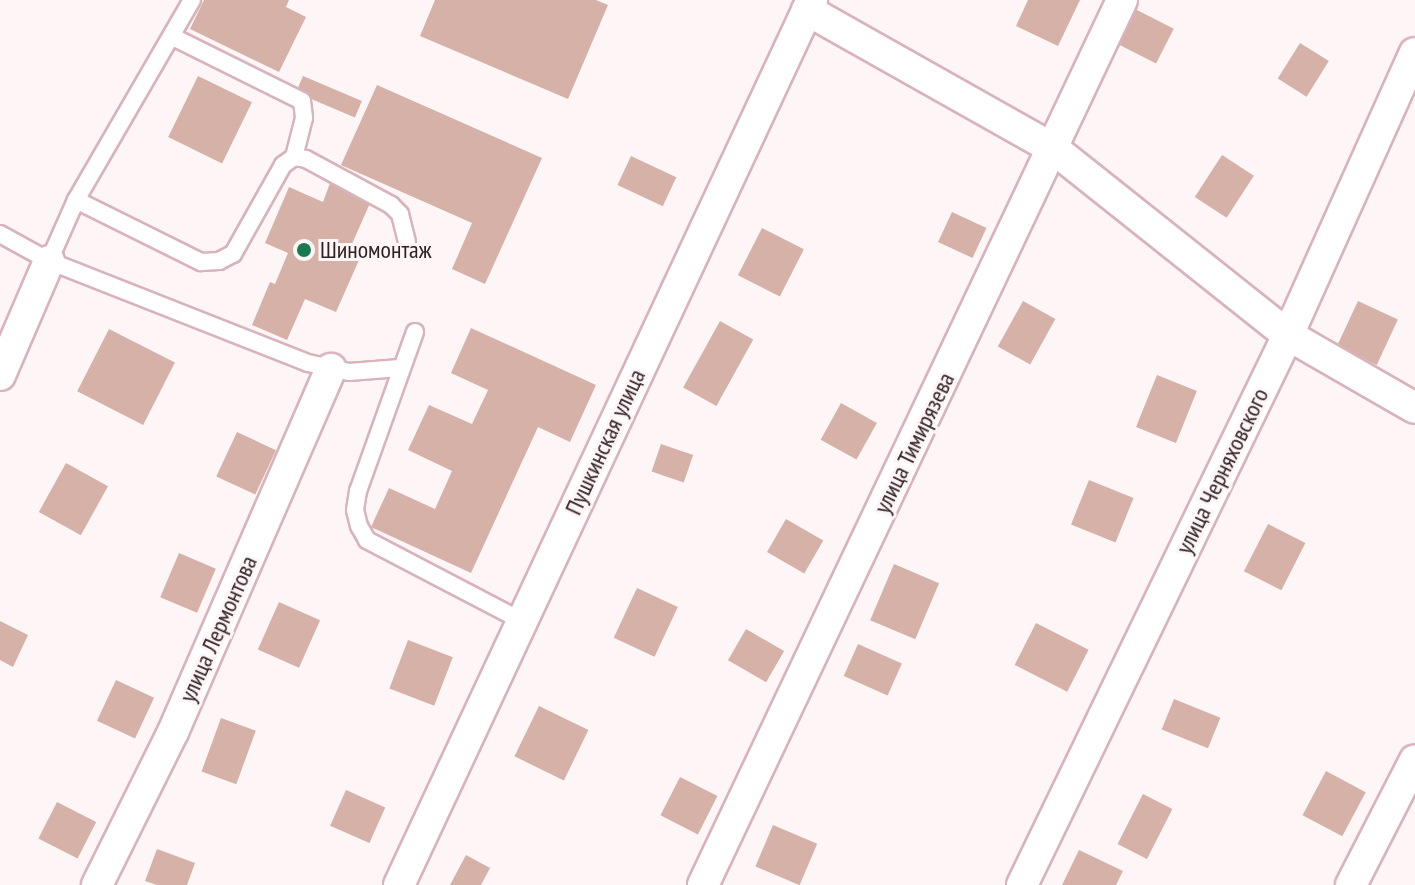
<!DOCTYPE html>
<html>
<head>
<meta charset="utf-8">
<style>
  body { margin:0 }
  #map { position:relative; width:1415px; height:885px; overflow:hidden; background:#fdf5f6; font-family:"PT Sans Narrow",sans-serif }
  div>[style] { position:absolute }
  .building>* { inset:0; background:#d5b1a8; transform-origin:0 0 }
  .roads { filter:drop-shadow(2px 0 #d8b3bc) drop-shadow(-2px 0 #d8b3bc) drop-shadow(0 2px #d8b3bc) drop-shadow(0 -2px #d8b3bc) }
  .service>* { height:16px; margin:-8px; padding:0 8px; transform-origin:8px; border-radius:8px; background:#fff }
  .minor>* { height:30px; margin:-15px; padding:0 15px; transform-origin:15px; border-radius:15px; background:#fff }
  .dots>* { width:22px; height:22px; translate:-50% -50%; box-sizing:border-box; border:4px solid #fdf5f6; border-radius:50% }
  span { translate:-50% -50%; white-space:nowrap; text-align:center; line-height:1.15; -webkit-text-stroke:6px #fdf5f6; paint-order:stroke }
  .poi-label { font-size:24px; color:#2e2124 }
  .left { translate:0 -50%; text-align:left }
  .street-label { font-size:24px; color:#2e2124 }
</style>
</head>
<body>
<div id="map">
  <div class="building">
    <i style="clip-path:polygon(204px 0,289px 0,286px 7px,306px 17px,279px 72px,190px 29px)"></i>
    <i style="clip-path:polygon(435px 0,596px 0,608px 5px,568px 99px,420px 36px)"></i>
    <i style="clip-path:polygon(1028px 0,1080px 0,1058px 46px,1016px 26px)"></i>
    <i style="left:1131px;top:7px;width:48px;height:39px;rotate:27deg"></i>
    <i style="left:1300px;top:43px;width:34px;height:42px;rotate:32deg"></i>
    <i style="left:198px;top:76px;width:60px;height:68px;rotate:26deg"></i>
    <i style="left:303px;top:76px;width:64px;height:18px;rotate:23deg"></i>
    <i style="clip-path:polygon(377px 85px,542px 158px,485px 284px,452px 269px,472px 223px,341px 165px)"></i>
    <i style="left:1222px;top:155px;width:38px;height:50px;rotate:33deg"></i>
    <i style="left:631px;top:156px;width:50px;height:32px;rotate:25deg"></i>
    <i style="clip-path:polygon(330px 183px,371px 201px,347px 255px,359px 260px,336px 312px,305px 299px,287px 340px,252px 325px,270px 282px,275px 284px,288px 253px,265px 243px,289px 187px,323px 202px)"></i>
    <i style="left:952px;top:212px;width:38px;height:33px;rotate:25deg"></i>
    <i style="left:762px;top:228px;width:47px;height:53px;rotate:27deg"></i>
    <i style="left:1023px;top:301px;width:37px;height:52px;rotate:29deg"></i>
    <i style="left:1358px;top:301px;width:44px;height:50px;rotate:25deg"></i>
    <i style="left:720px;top:321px;width:38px;height:76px;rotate:29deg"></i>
    <i style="clip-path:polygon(471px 328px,596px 385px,570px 442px,538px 427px,471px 573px,371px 527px,389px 488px,435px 509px,452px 471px,408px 450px,429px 405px,472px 424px,488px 390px,451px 373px)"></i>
    <i style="left:109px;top:329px;width:74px;height:70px;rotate:27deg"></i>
    <i style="left:1157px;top:375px;width:43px;height:56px;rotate:22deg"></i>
    <i style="left:841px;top:403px;width:41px;height:42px;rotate:29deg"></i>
    <i style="left:237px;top:432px;width:43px;height:49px;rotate:25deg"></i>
    <i style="left:661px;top:444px;width:34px;height:29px;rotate:19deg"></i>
    <i style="left:66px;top:463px;width:48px;height:56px;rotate:29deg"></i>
    <i style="left:1089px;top:480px;width:48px;height:48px;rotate:22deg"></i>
    <i style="left:786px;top:519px;width:43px;height:38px;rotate:30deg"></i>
    <i style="left:1268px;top:524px;width:42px;height:53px;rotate:27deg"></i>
    <i style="left:179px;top:553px;width:40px;height:48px;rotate:23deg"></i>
    <i style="left:894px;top:564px;width:49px;height:61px;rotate:23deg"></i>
    <i style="left:637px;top:588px;width:45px;height:55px;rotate:25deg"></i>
    <i style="left:279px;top:602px;width:45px;height:52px;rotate:24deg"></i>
    <i style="clip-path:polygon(0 621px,28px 635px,13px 667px,0 660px)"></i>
    <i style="left:1036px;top:623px;width:59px;height:47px;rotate:27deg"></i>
    <i style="left:746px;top:629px;width:44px;height:36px;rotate:30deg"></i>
    <i style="left:408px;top:640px;width:48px;height:52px;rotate:21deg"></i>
    <i style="left:858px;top:644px;width:48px;height:35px;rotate:24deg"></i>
    <i style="left:116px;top:680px;width:42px;height:45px;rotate:25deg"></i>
    <i style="left:1174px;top:699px;width:50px;height:33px;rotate:22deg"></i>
    <i style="left:539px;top:706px;width:55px;height:56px;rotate:26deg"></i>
    <i style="left:221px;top:718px;width:37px;height:57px;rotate:20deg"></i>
    <i style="left:1326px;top:771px;width:45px;height:50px;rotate:28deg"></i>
    <i style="left:680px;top:777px;width:42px;height:43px;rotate:27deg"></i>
    <i style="left:346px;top:790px;width:43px;height:39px;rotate:24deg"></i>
    <i style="left:1143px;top:794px;width:33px;height:56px;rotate:27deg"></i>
    <i style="left:57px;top:802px;width:44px;height:41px;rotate:27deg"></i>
    <i style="left:773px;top:825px;width:48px;height:45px;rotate:23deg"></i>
    <i style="clip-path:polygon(157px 849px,195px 863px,187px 885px,157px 885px,145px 881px)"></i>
    <i style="clip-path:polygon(1079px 850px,1123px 871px,1116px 885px,1062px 885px)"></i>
    <i style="clip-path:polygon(466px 855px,490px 868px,481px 885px,450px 885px)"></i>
  </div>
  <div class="roads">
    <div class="service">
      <i style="left:173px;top:37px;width:144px;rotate:26.4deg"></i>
      <i style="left:302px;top:101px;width:17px;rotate:83deg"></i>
      <i style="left:304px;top:118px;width:40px;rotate:104.4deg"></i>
      <i style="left:76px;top:200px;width:140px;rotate:26.4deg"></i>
      <i style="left:201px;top:262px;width:18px;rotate:-3deg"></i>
      <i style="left:219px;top:261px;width:16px;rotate:-27deg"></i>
      <i style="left:233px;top:254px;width:102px;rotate:-60.7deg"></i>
      <i style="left:283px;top:165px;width:14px;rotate:-36deg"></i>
      <i style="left:294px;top:157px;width:12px;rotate:9deg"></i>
      <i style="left:306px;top:159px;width:97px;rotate:28.4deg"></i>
      <i style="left:391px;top:205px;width:13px;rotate:45deg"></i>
      <i style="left:400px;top:214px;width:29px;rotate:76deg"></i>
      <i style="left:0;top:234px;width:56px;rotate:28.9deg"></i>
      <i style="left:49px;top:261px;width:278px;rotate:21.5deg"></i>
      <i style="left:308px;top:363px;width:42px;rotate:12.4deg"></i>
      <i style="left:349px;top:372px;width:51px;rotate:-4.5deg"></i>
      <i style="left:49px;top:261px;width:67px;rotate:-66.1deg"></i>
      <i style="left:76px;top:200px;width:231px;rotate:-59.9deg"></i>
      <i style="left:415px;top:332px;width:169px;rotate:109.7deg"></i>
      <i style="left:358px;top:491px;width:19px;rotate:99deg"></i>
      <i style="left:355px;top:510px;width:16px;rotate:76deg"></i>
      <i style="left:359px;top:526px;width:16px;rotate:60deg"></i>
      <i style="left:367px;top:540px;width:175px;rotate:27.6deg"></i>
    </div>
    <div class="minor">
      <i style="left:807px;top:10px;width:283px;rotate:29.4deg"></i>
      <i style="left:1054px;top:149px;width:299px;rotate:38.5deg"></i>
      <i style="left:1288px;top:335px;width:146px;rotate:29.9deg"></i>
      <i style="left:0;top:375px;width:124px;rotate:-66.7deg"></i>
      <i style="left:97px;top:885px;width:171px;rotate:-63.6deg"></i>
      <i style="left:173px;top:732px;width:396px;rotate:-66.5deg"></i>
      <i style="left:399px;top:885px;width:977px;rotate:-64.98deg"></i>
      <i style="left:703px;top:885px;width:979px;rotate:-64.66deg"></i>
      <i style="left:1022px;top:885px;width:611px;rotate:-64.19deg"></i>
      <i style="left:1288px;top:335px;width:309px;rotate:-65.8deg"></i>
      <i style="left:1351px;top:885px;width:140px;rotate:-62.9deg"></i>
    </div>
  </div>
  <div class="dots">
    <i style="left:304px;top:250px;background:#197950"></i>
  </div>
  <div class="poi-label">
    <span class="left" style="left:320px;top:250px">Шиномонтаж</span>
  </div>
  <div class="street-label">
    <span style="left:605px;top:442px;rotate:-65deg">Пушкинская улица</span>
    <span style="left:914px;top:443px;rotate:-64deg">улица Тимирязева</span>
    <span style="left:1222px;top:471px;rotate:-64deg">улица Черняховского</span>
    <span style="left:218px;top:629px;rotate:-66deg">улица Лермонтова</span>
  </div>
</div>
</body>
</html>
